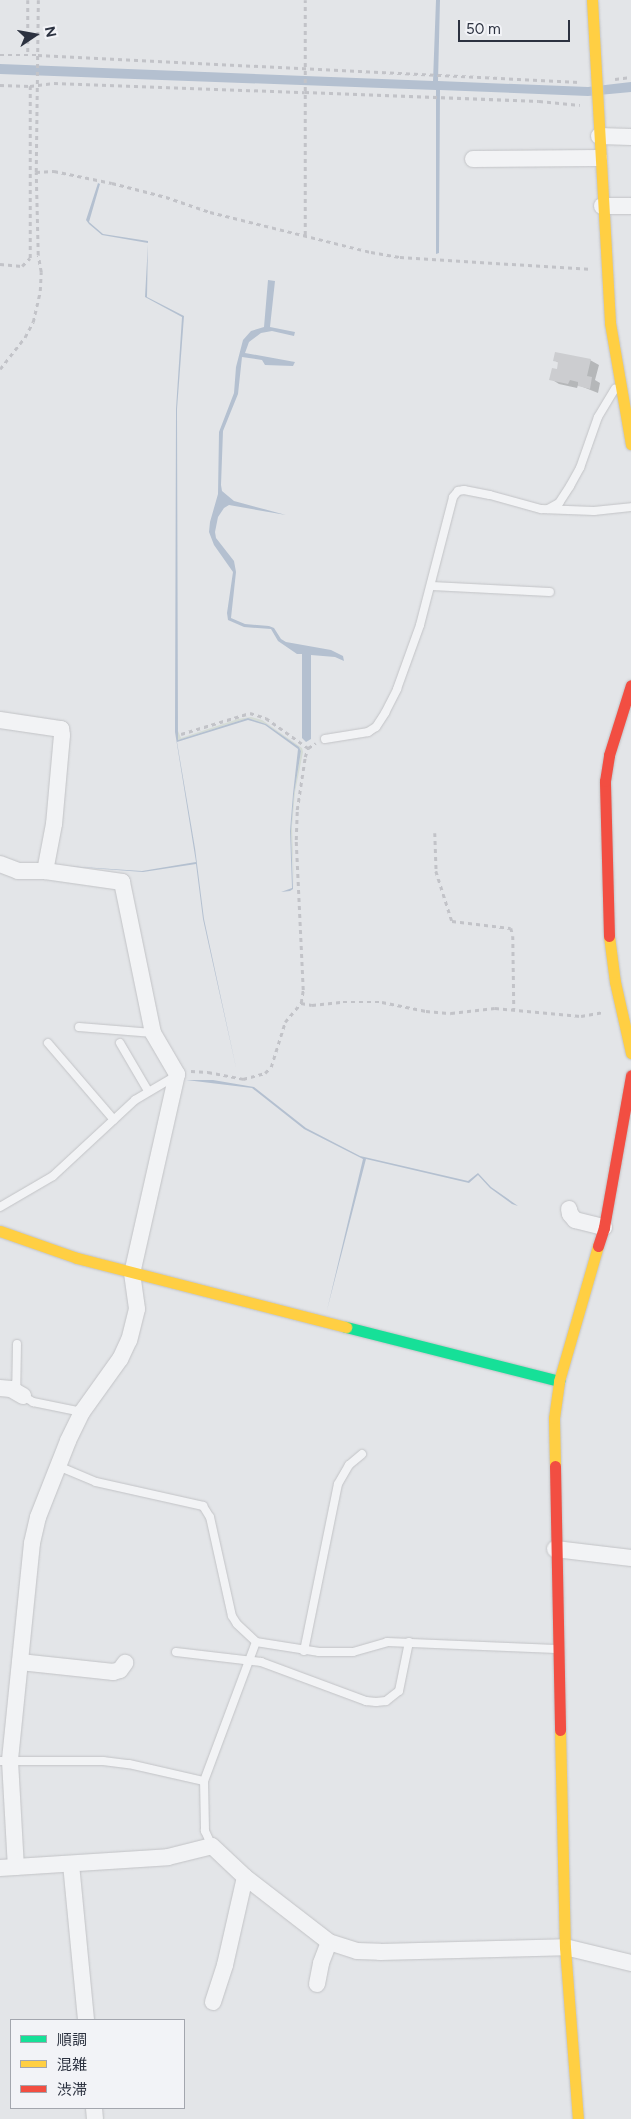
<!DOCTYPE html>
<html>
<head>
<meta charset="utf-8">
<style>
  body { margin:0 }
  #map { position:relative; width:631px; height:2119px; overflow:hidden; background:#e3e5e8; font-family:Figtree,"Noto Sans JP",sans-serif }
  div>[style] { position:absolute }
  [style*='--x'] { left:calc(var(--x)*1px); top:calc(var(--y)*1px); width:calc(var(--w)*1px); rotate:calc(var(--a)*1deg) }
  .green>* { inset:0; background:#d4dbd4 }
  .water>* { inset:0; background:#b4c0d0 }
  .shadow>* { inset:0; background:#0003 }
  .building>* { inset:0; background:#cccdd0 }
  .path>* { height:2.5px; margin-top:-1.25px; transform-origin:0; background:repeating-linear-gradient(90deg,#c2c3c8 0 4px,transparent 0 8px) }
  .roads { filter:drop-shadow(0 0 1px #c2c3c6) drop-shadow(0 0 1px #c2c3c6) }
  .lane>* { height:8px; margin:-4px; padding:0 4px; transform-origin:4px; border-radius:4px; background:#f2f3f5 }
  .street>* { height:16px; margin:-8px; padding:0 8px; transform-origin:8px; border-radius:8px; background:#f2f3f5 }
  .fast>* { height:11px; margin:-5.5px; padding:0 5.5px; transform-origin:5.5px; border-radius:5.5px; background:#16e098 }
  .slow>* { height:11px; margin:-5.5px; padding:0 5.5px; transform-origin:5.5px; border-radius:5.5px; background:#ffcf43 }
  .jam>* { height:11px; margin:-5.5px; padding:0 5.5px; transform-origin:5.5px; border-radius:5.5px; background:#f24e42 }
  span { translate:-50% -50%; white-space:nowrap; text-align:center; line-height:1.15; -webkit-text-stroke:4.5px #f2f3f7; paint-order:stroke }
  .legend { position:absolute; left:10px; top:2019px; width:175px; height:90px; box-sizing:border-box; background:#f2f3f7; border:1px solid #a3a6ae; margin:0; padding:6px 9px; list-style:none; font-size:15px; color:#2c3240 }
  .legend li { display:flex; align-items:center; gap:10px; height:25px }
  .legend b { width:25px; border:1px solid #a3a6ae }
  .north { position:absolute; left:10px; top:10px; width:50px; height:50px; -webkit-text-stroke:4px #f2f3f7; paint-order:stroke; rotate:78deg; font-size:14px; font-weight:700; line-height:20px; text-align:center; color:#2c3240 }
  .north::after { content:''; display:block; margin:auto; width:18px; height:22px; background:#2c3240; clip-path:polygon(50% 0,100% 100%,50% 72%,0 100%) }
  .scale { position:absolute; left:458px; top:20px; width:112px; height:22px; box-sizing:border-box; border:2px solid #2c3240; border-top:0; padding-left:6px; font-size:15px; line-height:18px; white-space:nowrap; color:#2c3240; -webkit-text-stroke:4px #f2f3f7; paint-order:stroke }
</style>
</head>
<body>
<div id="map">
  <div class="green">
    <i style="clip-path:polygon(251px 717px,262px 720px,302px 748px,303px 752px,295px 792px,292px 826px,294px 889px,291px 831px,294px 794px,301px 751px,299px 747px,266px 724px,248px 718px,178px 740px,176px 732px,178px 731px,181px 738px,238px 719px)"></i>
  </div>
  <div class="water">
    <i style="clip-path:polygon(436px 0,440px 0,438px 81px,588px 87px,631px 82px,631px 92px,588px 96px,440px 90px,439px 253px,436px 254px,436px 90px,0 74px,0 64px,433px 81px)"></i>
    <i style="clip-path:polygon(98px 183px,100px 184px,89px 222px,103px 234px,148px 241px,147px 297px,184px 316px,177px 409px,178px 740px,248px 718px,266px 724px,299px 747px,301px 751px,294px 794px,291px 831px,293px 889px,290px 891px,281px 892px,292px 888px,290px 831px,293px 794px,298px 749px,265px 725px,248px 720px,177px 742px,195px 848px,204px 919px,237px 1072px,203px 919px,196px 864px,143px 872px,51px 865px,142px 871px,196px 862px,175px 732px,176px 409px,182px 317px,145px 297px,148px 243px,102px 235px,89px 224px,86px 220px)"></i>
    <i style="clip-path:polygon(268px 280px,275px 281px,270px 327px,295px 332px,294px 336px,272px 331px,261px 333px,249px 342px,245px 353px,295px 362px,293px 366px,265px 365px,262px 360px,242px 357px,238px 394px,223px 431px,221px 485px,222px 491px,234px 501px,286px 515px,229px 505px,224px 508px,218px 517px,215px 532px,216px 538px,234px 561px,236px 572px,231px 618px,245px 624px,269px 626px,274px 628px,281px 639px,286px 642px,331px 650px,343px 656px,344px 661px,335px 657px,311px 655px,311px 739px,306px 742px,302px 738px,302px 654px,297px 654px,278px 641px,271px 629px,244px 627px,228px 620px,227px 613px,233px 572px,214px 545px,209px 532px,210px 522px,218px 494px,219px 432px,234px 393px,236px 367px,243px 340px,251px 331px,264px 327px)"></i>
    <i style="clip-path:polygon(186px 1080px,213px 1080px,254px 1087px,306px 1128px,360px 1156px,468px 1181px,478px 1173px,491px 1187px,518px 1206px,512px 1204px,490px 1188px,478px 1175px,469px 1183px,366px 1159px,327px 1310px,363px 1159px,304px 1129px,252px 1088px)"></i>
  </div>
  <div class="shadow">
    <i style="clip-path:polygon(554px 360px,590px 360px,599px 365px,595px 380px,600px 383px,598px 393px,578px 385px,577px 388px,559px 384px,551px 379px,558px 371px,559px 363px)"></i>
  </div>
  <div class="building">
    <i style="clip-path:polygon(555px 352px,591px 359px,587px 376px,592px 377px,590px 389px,578px 386px,578px 382px,570px 380px,568px 384px,549px 380px,552px 368px,557px 369px,558px 362px,553px 361px)"></i>
  </div>
  <div class="path">
    <i style="--x:28;--y:0;--w:55;--a:90"></i>
    <i style="--x:0;--y:55;--w:38;--a:0"></i>
    <i style="--x:38;--y:55;--w:542;--a:2.86"></i>
    <i style="--x:615;--y:79;--w:16;--a:-7"></i>
    <i style="--x:0;--y:85;--w:30;--a:2"></i>
    <i style="--x:30;--y:86;--w:24;--a:-7"></i>
    <i style="--x:54;--y:83;--w:251;--a:2.1"></i>
    <i style="--x:305;--y:92;--w:234;--a:2.2"></i>
    <i style="--x:539;--y:101;--w:41;--a:5.6"></i>
    <i style="--x:36;--y:172;--w:18;--a:-3"></i>
    <i style="--x:54;--y:171;--w:59;--a:11.7"></i>
    <i style="--x:112;--y:183;--w:56;--a:14.5"></i>
    <i style="--x:166;--y:197;--w:46;--a:18.8"></i>
    <i style="--x:210;--y:212;--w:166;--a:14"></i>
    <i style="--x:371;--y:252;--w:29;--a:10"></i>
    <i style="--x:400;--y:257;--w:189;--a:3.6"></i>
    <i style="--x:305;--y:235;--w:235;--a:-90"></i>
    <i style="--x:0;--y:264;--w:22;--a:5"></i>
    <i style="--x:22;--y:266;--w:11;--a:-45"></i>
    <i style="--x:30;--y:258;--w:172;--a:-90"></i>
    <i style="--x:0;--y:369;--w:41;--a:-52"></i>
    <i style="--x:25;--y:337;--w:17;--a:-62"></i>
    <i style="--x:33;--y:322;--w:32;--a:-77"></i>
    <i style="--x:40;--y:291;--w:19;--a:-87"></i>
    <i style="--x:41;--y:272;--w:17;--a:-100"></i>
    <i style="--x:38;--y:255;--w:83;--a:-91.4"></i>
    <i style="--x:36;--y:172;--w:172;--a:-89.3"></i>
    <i style="--x:181;--y:734;--w:72;--a:-16.9"></i>
    <i style="--x:250;--y:713;--w:17;--a:17"></i>
    <i style="--x:266;--y:718;--w:52;--a:35.5"></i>
    <i style="--x:435;--y:833;--w:38;--a:88"></i>
    <i style="--x:436;--y:871;--w:52;--a:72.3"></i>
    <i style="--x:452;--y:921;--w:59;--a:6.8"></i>
    <i style="--x:511;--y:928;--w:8;--a:76"></i>
    <i style="--x:513;--y:936;--w:73;--a:89.2"></i>
    <i style="--x:301;--y:1003;--w:13;--a:-81"></i>
    <i style="--x:303;--y:990;--w:150;--a:-92.7"></i>
    <i style="--x:296;--y:840;--w:30;--a:-88"></i>
    <i style="--x:297;--y:810;--w:54;--a:-81.4"></i>
    <i style="--x:305;--y:757;--w:9;--a:-72"></i>
    <i style="--x:308;--y:748;--w:9;--a:-32"></i>
    <i style="--x:191;--y:1071;--w:17;--a:3"></i>
    <i style="--x:208;--y:1072;--w:36;--a:11"></i>
    <i style="--x:243;--y:1079;--w:23;--a:-15"></i>
    <i style="--x:265;--y:1073;--w:8;--a:-45"></i>
    <i style="--x:271;--y:1067;--w:47;--a:-72.7"></i>
    <i style="--x:285;--y:1022;--w:25;--a:-50"></i>
    <i style="--x:301;--y:1003;--w:11;--a:10"></i>
    <i style="--x:312;--y:1005;--w:31;--a:-6"></i>
    <i style="--x:343;--y:1002;--w:39;--a:0"></i>
    <i style="--x:382;--y:1002;--w:45;--a:11.6"></i>
    <i style="--x:426;--y:1011;--w:25;--a:5"></i>
    <i style="--x:451;--y:1013;--w:44;--a:-6.5"></i>
    <i style="--x:495;--y:1008;--w:86;--a:5.3"></i>
    <i style="--x:581;--y:1016;--w:23;--a:-10"></i>
  </div>
  <div class="roads">
    <div class="lane">
      <i style="--x:548;--y:509;--w:13;--a:-29"></i>
      <i style="--x:559;--y:503;--w:20;--a:-57"></i>
      <i style="--x:570;--y:486;--w:21;--a:-61"></i>
      <i style="--x:580;--y:468;--w:54;--a:-70.6"></i>
      <i style="--x:598;--y:417;--w:33;--a:-59"></i>
      <i style="--x:431;--y:586;--w:119;--a:2.9"></i>
      <i style="--x:325;--y:739;--w:44;--a:-9.2"></i>
      <i style="--x:368;--y:732;--w:9;--a:-32"></i>
      <i style="--x:376;--y:727;--w:17;--a:-57"></i>
      <i style="--x:385;--y:713;--w:27;--a:-63"></i>
      <i style="--x:397;--y:689;--w:68;--a:-70.2"></i>
      <i style="--x:420;--y:625;--w:132;--a:-75.5"></i>
      <i style="--x:453;--y:497;--w:8;--a:-50"></i>
      <i style="--x:458;--y:491;--w:6;--a:-9"></i>
      <i style="--x:464;--y:490;--w:26;--a:11"></i>
      <i style="--x:490;--y:495;--w:53;--a:15.4"></i>
      <i style="--x:541;--y:509;--w:53;--a:2.2"></i>
      <i style="--x:594;--y:511;--w:37;--a:-6"></i>
      <i style="--x:79;--y:1027;--w:74;--a:4.6"></i>
      <i style="--x:48;--y:1043;--w:101;--a:49.4"></i>
      <i style="--x:120;--y:1043;--w:56;--a:59.7"></i>
      <i style="--x:0;--y:1207;--w:61;--a:-30.3"></i>
      <i style="--x:53;--y:1176;--w:112;--a:-42.8"></i>
      <i style="--x:135;--y:1100;--w:45;--a:-30.5"></i>
      <i style="--x:17;--y:1344;--w:39;--a:91"></i>
      <i style="--x:16;--y:1383;--w:6;--a:81"></i>
      <i style="--x:17;--y:1389;--w:9;--a:49"></i>
      <i style="--x:23;--y:1396;--w:12;--a:31"></i>
      <i style="--x:33;--y:1402;--w:50;--a:11.5"></i>
      <i style="--x:58;--y:1466;--w:41;--a:22.8"></i>
      <i style="--x:96;--y:1482;--w:110;--a:12.6"></i>
      <i style="--x:203;--y:1506;--w:13;--a:58"></i>
      <i style="--x:210;--y:1517;--w:101;--a:77.5"></i>
      <i style="--x:232;--y:1616;--w:9;--a:58"></i>
      <i style="--x:237;--y:1624;--w:26;--a:43"></i>
      <i style="--x:256;--y:1642;--w:64;--a:9"></i>
      <i style="--x:319;--y:1652;--w:34;--a:0"></i>
      <i style="--x:353;--y:1652;--w:35;--a:-16"></i>
      <i style="--x:387;--y:1642;--w:169;--a:2.4"></i>
      <i style="--x:304;--y:1651;--w:170;--a:-78.5"></i>
      <i style="--x:338;--y:1484;--w:22;--a:-60"></i>
      <i style="--x:349;--y:1465;--w:17;--a:-40"></i>
      <i style="--x:176;--y:1652;--w:86;--a:6.7"></i>
      <i style="--x:261;--y:1662;--w:112;--a:20.4"></i>
      <i style="--x:366;--y:1701;--w:10;--a:6"></i>
      <i style="--x:376;--y:1702;--w:10;--a:-6"></i>
      <i style="--x:386;--y:1701;--w:16;--a:-38"></i>
      <i style="--x:399;--y:1691;--w:50;--a:-78.5"></i>
      <i style="--x:0;--y:1761;--w:103;--a:0"></i>
      <i style="--x:103;--y:1761;--w:26;--a:7"></i>
      <i style="--x:129;--y:1764;--w:77;--a:12.8"></i>
      <i style="--x:212;--y:1846;--w:17;--a:-115"></i>
      <i style="--x:205;--y:1831;--w:50;--a:-91.1"></i>
      <i style="--x:204;--y:1781;--w:148;--a:-69.5"></i>
    </div>
    <div class="street">
      <i style="--x:599;--y:136;--w:32;--a:2"></i>
      <i style="--x:473;--y:159;--w:126;--a:-0.5"></i>
      <i style="--x:602;--y:206;--w:29;--a:0"></i>
      <i style="--x:0;--y:720;--w:62;--a:8.4"></i>
      <i style="--x:61;--y:729;--w:6;--a:81"></i>
      <i style="--x:62;--y:735;--w:89;--a:95.1"></i>
      <i style="--x:54;--y:824;--w:48;--a:100.8"></i>
      <i style="--x:0;--y:864;--w:19;--a:21"></i>
      <i style="--x:18;--y:871;--w:27;--a:0"></i>
      <i style="--x:45;--y:871;--w:78;--a:8.1"></i>
      <i style="--x:122;--y:882;--w:154;--a:78.4"></i>
      <i style="--x:153;--y:1033;--w:48;--a:59.7"></i>
      <i style="--x:177;--y:1074;--w:204;--a:102.7"></i>
      <i style="--x:132;--y:1273;--w:36;--a:82"></i>
      <i style="--x:137;--y:1309;--w:32;--a:104"></i>
      <i style="--x:129;--y:1340;--w:21;--a:115"></i>
      <i style="--x:120;--y:1359;--w:65;--a:125.6"></i>
      <i style="--x:82;--y:1412;--w:32;--a:116"></i>
      <i style="--x:68;--y:1441;--w:82;--a:111.5"></i>
      <i style="--x:38;--y:1517;--w:27;--a:103"></i>
      <i style="--x:32;--y:1543;--w:219;--a:95.8"></i>
      <i style="--x:10;--y:1761;--w:106;--a:86.8"></i>
      <i style="--x:569;--y:1209;--w:5;--a:79"></i>
      <i style="--x:570;--y:1214;--w:8;--a:50"></i>
      <i style="--x:575;--y:1220;--w:30;--a:14"></i>
      <i style="--x:0;--y:1388;--w:11;--a:5"></i>
      <i style="--x:11;--y:1389;--w:14;--a:30"></i>
      <i style="--x:555;--y:1549;--w:77;--a:6.8"></i>
      <i style="--x:20;--y:1662;--w:94;--a:6.1"></i>
      <i style="--x:113;--y:1672;--w:7;--a:-16"></i>
      <i style="--x:120;--y:1670;--w:9;--a:-54"></i>
      <i style="--x:71;--y:1864;--w:157;--a:84.5"></i>
      <i style="--x:0;--y:1868;--w:168;--a:-3.7"></i>
      <i style="--x:168;--y:1857;--w:45;--a:-14"></i>
      <i style="--x:212;--y:1846;--w:45;--a:43.2"></i>
      <i style="--x:245;--y:1877;--w:106;--a:37.7"></i>
      <i style="--x:329;--y:1942;--w:29;--a:18"></i>
      <i style="--x:357;--y:1951;--w:23;--a:2"></i>
      <i style="--x:380;--y:1952;--w:185;--a:-1.5"></i>
      <i style="--x:565;--y:1947;--w:68;--a:13.6"></i>
      <i style="--x:317;--y:1984;--w:21;--a:-79"></i>
      <i style="--x:321;--y:1963;--w:22;--a:-69"></i>
      <i style="--x:213;--y:2002;--w:39;--a:-72"></i>
      <i style="--x:225;--y:1965;--w:90;--a:-77.2"></i>
      <i style="--x:94;--y:2108;--w:11;--a:85"></i>
    </div>
    <div class="fast">
      <i style="--x:346;--y:1327;--w:220;--a:14.2"></i>
    </div>
    <div class="slow">
      <i style="--x:592;--y:0;--w:324;--a:86.8"></i>
      <i style="--x:610;--y:323;--w:123;--a:80.2"></i>
      <i style="--x:609;--y:936;--w:46;--a:82.6"></i>
      <i style="--x:615;--y:982;--w:73;--a:77.3"></i>
      <i style="--x:0;--y:1231;--w:82;--a:19.3"></i>
      <i style="--x:77;--y:1258;--w:278;--a:14.4"></i>
      <i style="--x:555;--y:1466;--w:48;--a:-91.2"></i>
      <i style="--x:554;--y:1418;--w:37;--a:-82"></i>
      <i style="--x:559;--y:1381;--w:141;--a:-73.9"></i>
      <i style="--x:560;--y:1730;--w:217;--a:88.7"></i>
      <i style="--x:565;--y:1947;--w:172;--a:85.7"></i>
    </div>
    <div class="jam">
      <i style="--x:609;--y:936;--w:155;--a:-91.5"></i>
      <i style="--x:605;--y:781;--w:26;--a:-81"></i>
      <i style="--x:609;--y:755;--w:73;--a:-72.6"></i>
      <i style="--x:598;--y:1246;--w:20;--a:-72"></i>
      <i style="--x:604;--y:1227;--w:154;--a:-79.9"></i>
      <i style="--x:555;--y:1466;--w:264;--a:88.9"></i>
    </div>
  </div>
  <ul class="legend">
  <li><b style="height:6px;background:#16e098"></b>順調</li>
  <li><b style="height:6px;background:#ffcf43"></b>混雑</li>
  <li><b style="height:6px;background:#f24e42"></b>渋滞</li>
  </ul>
  <div class="north">N</div>
  <div class="scale">50 m</div>
</div>
</body>
</html>
